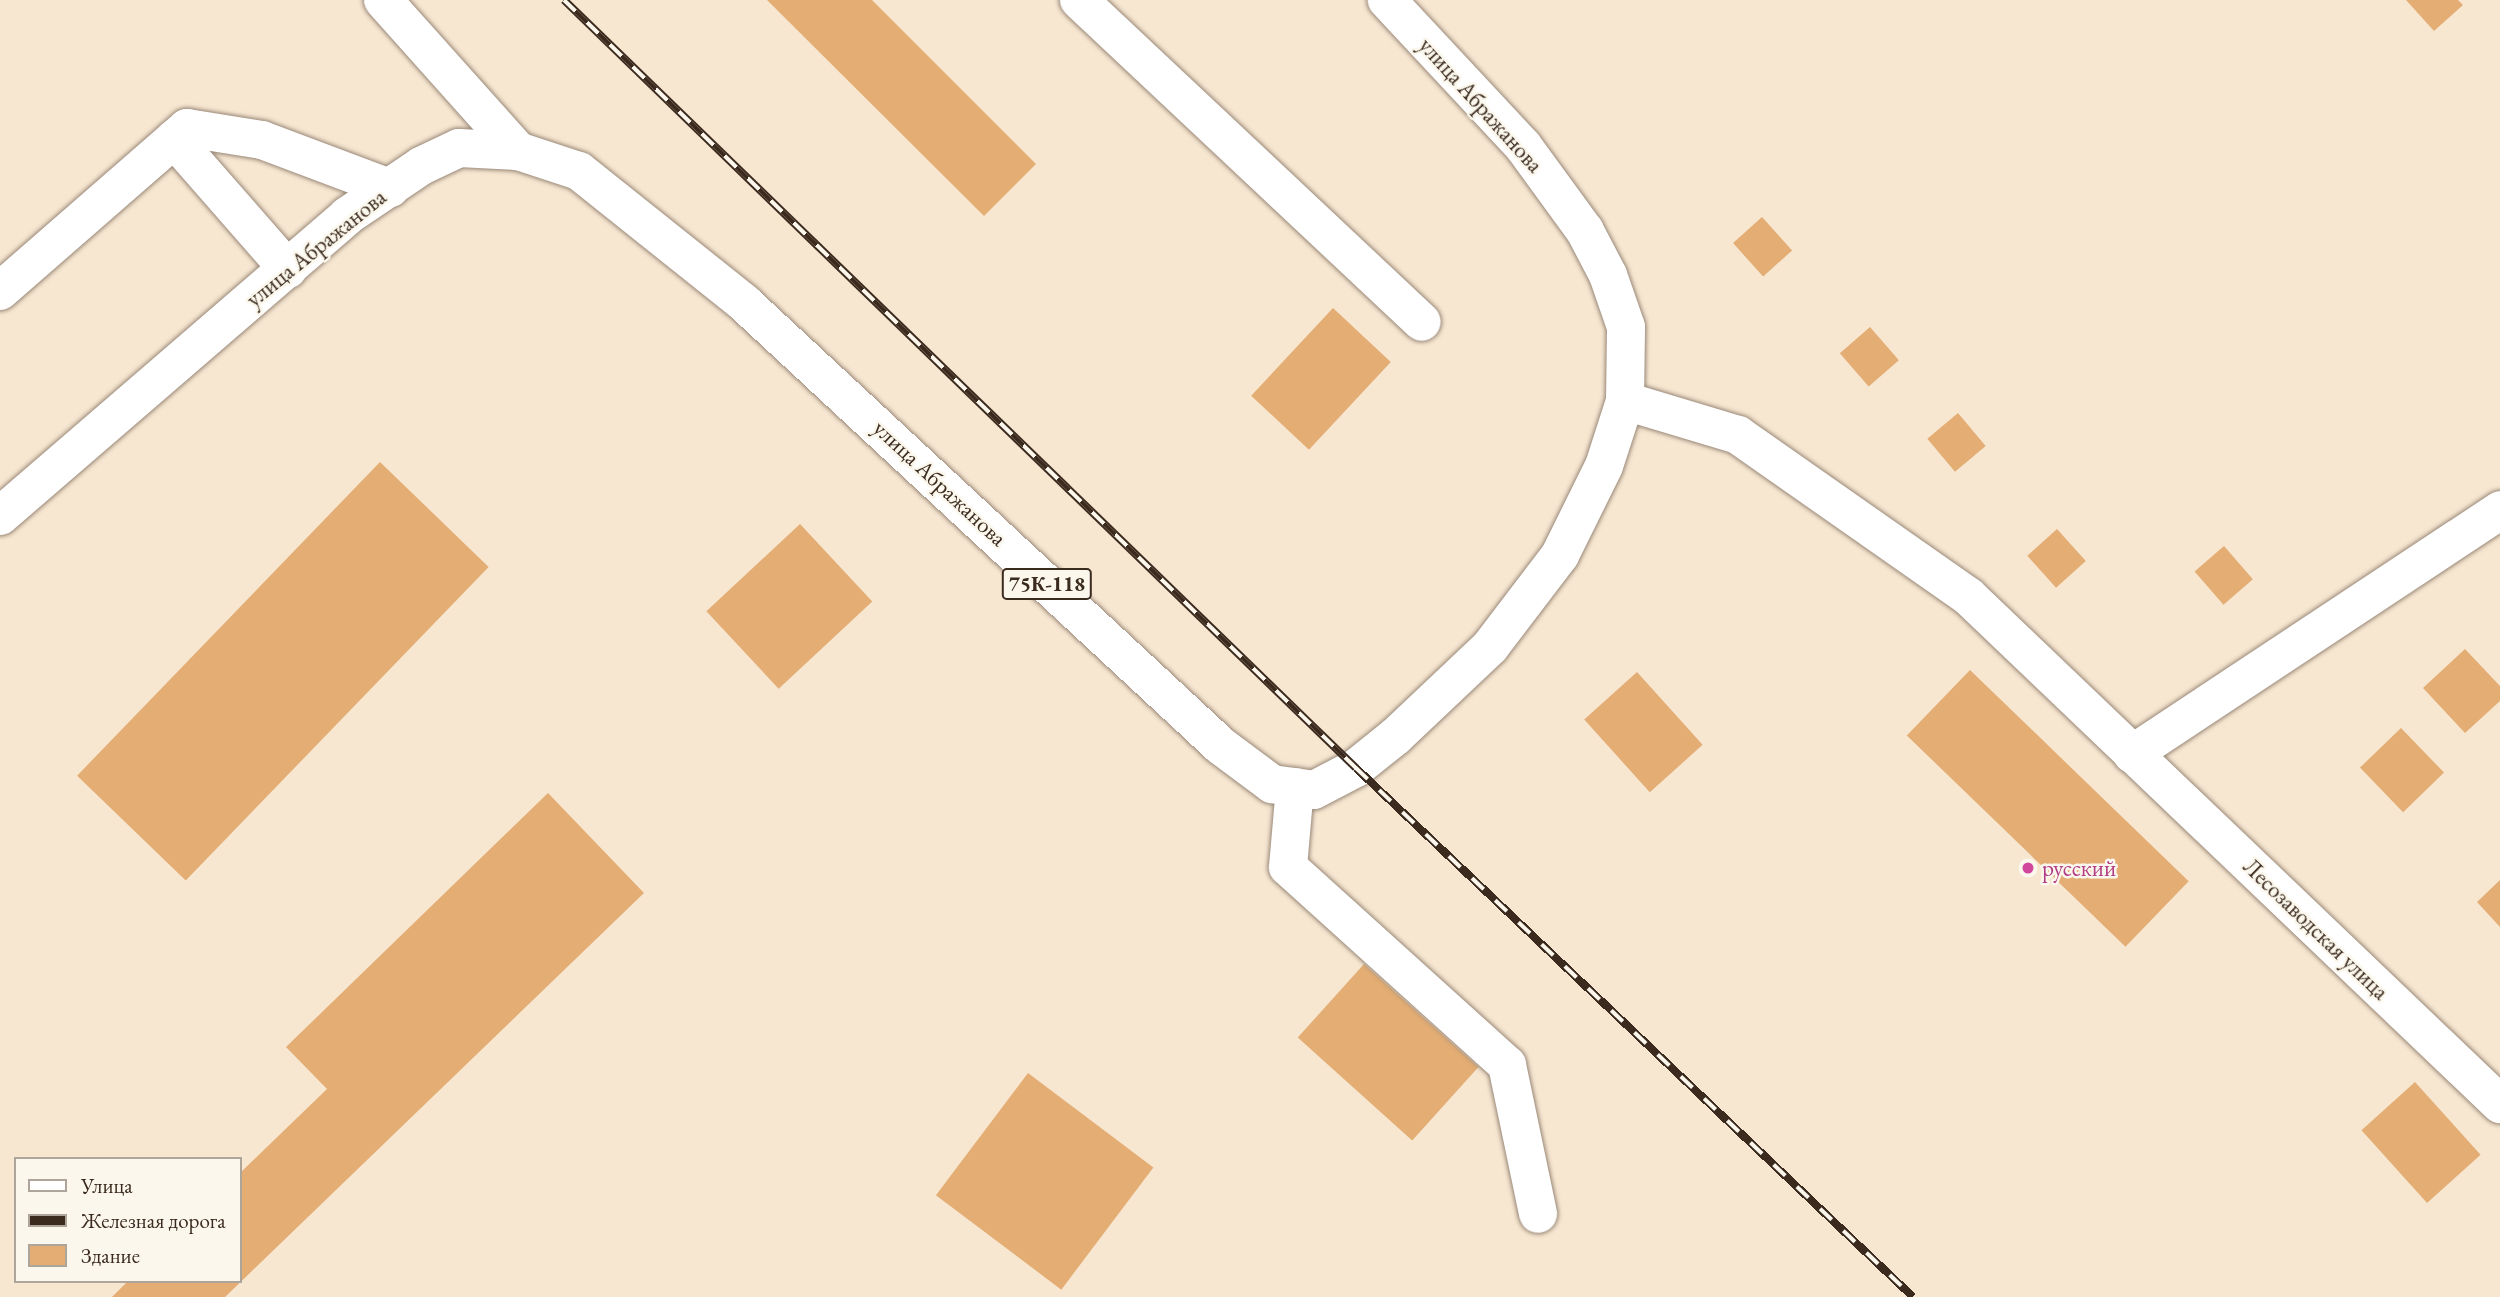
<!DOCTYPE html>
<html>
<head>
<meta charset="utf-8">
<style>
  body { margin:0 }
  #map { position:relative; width:2500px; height:1297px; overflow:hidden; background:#f7e7d1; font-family:"EB Garamond",serif }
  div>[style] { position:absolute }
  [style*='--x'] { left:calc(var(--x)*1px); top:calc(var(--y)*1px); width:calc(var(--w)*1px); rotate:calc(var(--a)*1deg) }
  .building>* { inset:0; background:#e3ad74; transform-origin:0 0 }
  .roads { filter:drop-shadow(0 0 2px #998878) drop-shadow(0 0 2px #998878) }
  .minor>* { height:38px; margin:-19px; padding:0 19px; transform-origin:19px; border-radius:19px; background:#fff }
  .major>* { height:38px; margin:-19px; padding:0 19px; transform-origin:19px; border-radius:19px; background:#fff }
  .rail>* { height:8px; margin-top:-4px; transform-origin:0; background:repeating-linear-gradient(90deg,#fbf7ec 0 16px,#3b2a1e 0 32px); box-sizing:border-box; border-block:2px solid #3b2a1e }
  .dots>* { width:19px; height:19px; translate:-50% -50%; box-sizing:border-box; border:4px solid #fbf7ec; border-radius:50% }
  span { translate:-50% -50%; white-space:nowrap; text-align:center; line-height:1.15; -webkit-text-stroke:5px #fbf7ec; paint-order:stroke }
  .shield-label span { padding:2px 5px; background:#fbf7ec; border:2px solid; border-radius:5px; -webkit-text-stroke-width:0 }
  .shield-label { font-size:21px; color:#3b2a1e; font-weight:700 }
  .street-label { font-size:23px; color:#3b2a1e }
  .hotel-label { font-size:23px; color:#b23c85 }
  .left { translate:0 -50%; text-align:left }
  .legend { position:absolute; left:14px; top:1157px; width:228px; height:126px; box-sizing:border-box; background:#fbf7ec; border:2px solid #aea59a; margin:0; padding:9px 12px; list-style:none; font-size:21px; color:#3b2a1e }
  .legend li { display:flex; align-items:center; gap:14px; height:35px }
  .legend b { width:35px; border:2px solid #aea59a }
</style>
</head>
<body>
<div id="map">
  <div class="building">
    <i style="clip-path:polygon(767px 0,872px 0,1036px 164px,984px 216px)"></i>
    <i style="clip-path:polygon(2406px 0,2458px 0,2463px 5px,2434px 31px)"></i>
    <i style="left:1762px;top:217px;width:45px;height:39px;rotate:48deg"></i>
    <i style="left:1333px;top:308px;width:79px;height:120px;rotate:43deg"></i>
    <i style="left:1870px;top:327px;width:44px;height:40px;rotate:49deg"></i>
    <i style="left:1958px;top:413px;width:43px;height:40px;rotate:50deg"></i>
    <i style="left:380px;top:462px;width:151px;height:436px;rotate:44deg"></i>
    <i style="left:800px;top:524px;width:106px;height:128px;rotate:47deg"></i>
    <i style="left:2057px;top:529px;width:43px;height:40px;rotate:48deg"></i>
    <i style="left:2224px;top:546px;width:44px;height:39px;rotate:49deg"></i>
    <i style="clip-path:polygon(2465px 649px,2500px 686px,2500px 701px,2465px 733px,2423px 688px)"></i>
    <i style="left:1970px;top:670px;width:304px;height:91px;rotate:44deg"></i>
    <i style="left:1637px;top:672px;width:98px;height:71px;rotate:48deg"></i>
    <i style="left:2401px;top:728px;width:62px;height:57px;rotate:46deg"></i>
    <i style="clip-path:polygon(548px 793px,644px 893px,225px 1297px,112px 1297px,128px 1281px,240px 1281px,240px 1173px,327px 1089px,286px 1047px)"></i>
    <i style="clip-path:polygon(2500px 880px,2500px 927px,2477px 902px)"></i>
    <i style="left:1364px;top:964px;width:154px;height:99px;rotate:42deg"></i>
    <i style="left:1028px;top:1073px;width:157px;height:153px;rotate:37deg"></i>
    <i style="left:2415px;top:1082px;width:98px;height:72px;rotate:48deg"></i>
  </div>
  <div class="roads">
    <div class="minor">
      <i style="--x:383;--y:0;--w:203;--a:48.2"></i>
      <i style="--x:1079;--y:0;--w:470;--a:43.2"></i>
      <i style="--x:174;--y:139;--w:173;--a:48.8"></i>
      <i style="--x:0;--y:291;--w:248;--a:-41.1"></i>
      <i style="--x:187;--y:128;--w:76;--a:9.1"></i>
      <i style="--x:262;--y:140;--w:137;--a:20.6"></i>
      <i style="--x:1625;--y:401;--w:118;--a:16.7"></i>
      <i style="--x:1738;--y:435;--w:281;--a:35"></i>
      <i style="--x:1968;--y:596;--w:736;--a:43.68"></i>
      <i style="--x:2132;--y:754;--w:442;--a:-33.5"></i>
      <i style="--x:1295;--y:787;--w:80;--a:95"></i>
      <i style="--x:1288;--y:867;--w:295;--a:42.1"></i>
      <i style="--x:1507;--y:1065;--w:152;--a:78.2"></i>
    </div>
    <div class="major">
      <i style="--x:0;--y:516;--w:459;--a:-40.8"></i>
      <i style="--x:347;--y:216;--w:89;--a:-34"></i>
      <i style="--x:421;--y:166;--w:42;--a:-25.3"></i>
      <i style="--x:459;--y:148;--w:59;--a:2.9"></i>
      <i style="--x:518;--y:151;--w:64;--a:18.2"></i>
      <i style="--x:579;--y:171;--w:210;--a:38.6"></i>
      <i style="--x:743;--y:302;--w:652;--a:42.89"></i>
      <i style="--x:1221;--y:746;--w:64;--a:36.7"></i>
      <i style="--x:1272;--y:784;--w:42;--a:8.1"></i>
      <i style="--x:1314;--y:790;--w:47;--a:-27.6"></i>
      <i style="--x:1356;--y:768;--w:51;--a:-38.7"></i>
      <i style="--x:1396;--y:736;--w:129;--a:-43.4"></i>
      <i style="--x:1490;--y:647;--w:116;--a:-52.7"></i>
      <i style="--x:1560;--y:555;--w:99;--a:-63.7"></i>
      <i style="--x:1604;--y:466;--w:68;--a:-72.1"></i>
      <i style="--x:1625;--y:401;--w:74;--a:-89.2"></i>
      <i style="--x:1626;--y:327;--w:55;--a:-109.1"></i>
      <i style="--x:1608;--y:275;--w:50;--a:-117.6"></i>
      <i style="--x:1585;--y:231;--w:105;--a:-126.1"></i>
      <i style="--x:1523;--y:146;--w:200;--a:-133"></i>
    </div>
  </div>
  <div class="rail">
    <i style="--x:564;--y:0;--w:1103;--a:44.12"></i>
    <i style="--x:1356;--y:768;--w:768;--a:43.52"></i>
  </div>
  <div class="dots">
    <i style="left:2028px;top:868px;background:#d1479c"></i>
  </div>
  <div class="shield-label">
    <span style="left:1047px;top:584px">75К-118</span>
  </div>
  <div class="street-label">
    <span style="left:1481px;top:105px;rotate:48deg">улица Абражанова</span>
    <span style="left:316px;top:248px;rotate:-39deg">улица Абражанова</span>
    <span style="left:940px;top:483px;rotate:43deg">улица Абражанова</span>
    <span style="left:2316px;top:929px;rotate:44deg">Лесозаводская улица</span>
  </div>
  <div class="hotel-label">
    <span class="left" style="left:2042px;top:868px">русский</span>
  </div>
  <ul class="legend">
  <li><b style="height:9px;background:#fff"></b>Улица</li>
  <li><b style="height:9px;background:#3b2a1e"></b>Железная дорога</li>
  <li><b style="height:19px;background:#e3ad74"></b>Здание</li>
  </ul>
</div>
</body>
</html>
